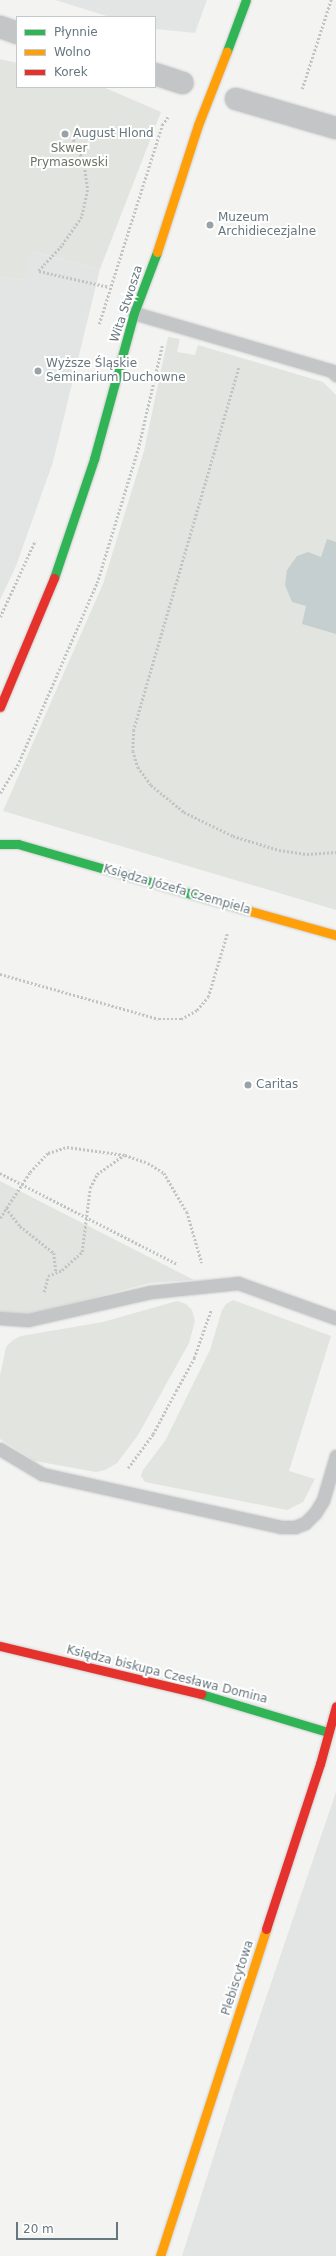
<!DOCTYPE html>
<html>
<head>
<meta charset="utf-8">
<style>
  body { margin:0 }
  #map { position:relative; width:336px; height:2256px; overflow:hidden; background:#f3f3f2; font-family:"DejaVu Sans",sans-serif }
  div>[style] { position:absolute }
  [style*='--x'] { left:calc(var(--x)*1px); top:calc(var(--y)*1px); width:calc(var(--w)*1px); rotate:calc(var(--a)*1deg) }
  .built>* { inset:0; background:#e3e4e4 }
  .green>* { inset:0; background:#e2e4df }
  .water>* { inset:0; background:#c6cfd0 }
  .path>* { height:2.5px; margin-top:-1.25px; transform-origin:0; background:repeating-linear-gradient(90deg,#c2c3c3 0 2px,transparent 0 4px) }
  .roads { filter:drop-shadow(0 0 1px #cecfcf) drop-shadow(0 0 1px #cecfcf) }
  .lane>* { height:13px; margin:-6.5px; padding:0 6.5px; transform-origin:6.5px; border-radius:6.5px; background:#c3c5c6 }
  .street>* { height:22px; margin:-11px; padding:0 11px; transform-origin:11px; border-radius:11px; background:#c3c5c6 }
  .fast>* { height:9px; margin:-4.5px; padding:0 4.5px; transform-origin:4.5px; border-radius:4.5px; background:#30b455 }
  .slow>* { height:9px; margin:-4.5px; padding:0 4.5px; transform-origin:4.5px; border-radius:4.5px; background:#ff9f0a }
  .jam>* { height:9px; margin:-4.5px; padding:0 4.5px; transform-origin:4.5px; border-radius:4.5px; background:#e5322d }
  .dots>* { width:11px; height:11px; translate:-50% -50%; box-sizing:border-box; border:2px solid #fff; border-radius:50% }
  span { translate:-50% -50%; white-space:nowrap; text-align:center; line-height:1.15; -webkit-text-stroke:4px #fff; paint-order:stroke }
  .poi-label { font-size:12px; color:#67777e }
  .left { translate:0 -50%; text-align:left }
  .park-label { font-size:12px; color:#6b7664 }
  .street-label { font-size:12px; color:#67777e }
  .legend { position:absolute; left:16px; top:16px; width:140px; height:72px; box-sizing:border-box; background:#fff; border:1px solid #c2c9cb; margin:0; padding:5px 7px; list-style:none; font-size:12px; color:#67777e }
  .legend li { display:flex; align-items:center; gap:8px; height:20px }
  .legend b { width:20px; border:1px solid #c2c9cb }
  .scale { position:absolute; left:16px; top:2222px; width:102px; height:18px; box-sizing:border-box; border:2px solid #67777e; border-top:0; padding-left:5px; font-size:12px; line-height:14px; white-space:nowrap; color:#67777e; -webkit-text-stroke:3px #fff; paint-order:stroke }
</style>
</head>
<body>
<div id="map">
  <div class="built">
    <i style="clip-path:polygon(55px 0,207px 0,195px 33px,155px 29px,155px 17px,110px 17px)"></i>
    <i style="clip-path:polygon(30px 251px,100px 269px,53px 462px,16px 566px,0 600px,0 277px,23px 280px)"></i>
    <i style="clip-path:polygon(336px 1792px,336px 2256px,182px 2256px,234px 2092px)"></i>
  </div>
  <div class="green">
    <i style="clip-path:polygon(0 59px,17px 63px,17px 87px,103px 87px,161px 112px,100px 269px,31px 251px,23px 280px,0 277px)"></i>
    <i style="clip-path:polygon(168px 337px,180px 339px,177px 352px,195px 355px,198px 345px,323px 382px,336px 395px,336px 910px,3px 811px,103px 584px,144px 451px)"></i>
    <i style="clip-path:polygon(0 1181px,194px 1280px,150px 1283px,31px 1314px,0 1312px)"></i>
    <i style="clip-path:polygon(233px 1300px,331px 1336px,289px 1471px,315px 1479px,303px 1502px,287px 1510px,145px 1482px,141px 1476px,143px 1470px,165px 1441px,210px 1350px,222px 1310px,226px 1304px)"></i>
    <i style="clip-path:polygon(177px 1301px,186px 1304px,192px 1310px,195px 1321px,189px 1343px,138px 1435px,117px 1463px,105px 1470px,96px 1472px,35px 1461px,0 1439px,0 1376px,6px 1347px,13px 1340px,21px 1336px,103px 1322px)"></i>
  </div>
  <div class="water">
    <i style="clip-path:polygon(327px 539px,336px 542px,336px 634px,302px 624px,306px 606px,292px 602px,285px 585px,287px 570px,297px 556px,308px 552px,321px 557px)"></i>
  </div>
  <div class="path">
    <i style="--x:302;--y:89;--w:94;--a:-72"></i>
    <i style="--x:72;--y:136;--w:29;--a:65"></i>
    <i style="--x:84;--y:162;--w:28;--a:82"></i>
    <i style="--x:88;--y:190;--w:28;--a:103"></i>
    <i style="--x:82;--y:217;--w:35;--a:125"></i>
    <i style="--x:62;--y:246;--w:34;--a:133"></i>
    <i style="--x:39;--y:271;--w:72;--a:12.9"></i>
    <i style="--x:99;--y:324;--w:209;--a:-72.4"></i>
    <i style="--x:162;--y:125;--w:10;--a:-53"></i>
    <i style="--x:239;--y:368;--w:377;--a:106.2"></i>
    <i style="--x:134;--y:730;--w:21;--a:93"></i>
    <i style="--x:133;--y:751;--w:17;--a:73"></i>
    <i style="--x:138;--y:767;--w:22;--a:54"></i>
    <i style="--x:151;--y:785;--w:43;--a:39.3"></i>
    <i style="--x:184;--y:812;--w:55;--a:26.1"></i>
    <i style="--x:233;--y:836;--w:48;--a:16.9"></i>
    <i style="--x:279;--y:850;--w:28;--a:8"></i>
    <i style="--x:307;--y:854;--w:29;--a:-4"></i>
    <i style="--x:0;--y:617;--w:84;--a:-65.3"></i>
    <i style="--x:0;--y:793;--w:36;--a:-58"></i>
    <i style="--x:19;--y:762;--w:195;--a:-66.5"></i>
    <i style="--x:97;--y:583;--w:140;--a:-73"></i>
    <i style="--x:138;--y:449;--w:106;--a:-76.9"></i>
    <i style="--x:0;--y:974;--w:165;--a:15.8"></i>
    <i style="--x:159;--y:1019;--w:22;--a:0"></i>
    <i style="--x:181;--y:1019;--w:18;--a:-29"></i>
    <i style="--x:197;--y:1010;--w:17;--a:-50"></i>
    <i style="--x:208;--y:997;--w:66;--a:-73.2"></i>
    <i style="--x:0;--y:1173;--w:199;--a:27.2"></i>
    <i style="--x:6;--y:1208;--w:23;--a:52"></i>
    <i style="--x:20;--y:1226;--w:43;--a:38.5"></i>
    <i style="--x:54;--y:1253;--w:18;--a:84"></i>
    <i style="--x:0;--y:1218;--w:55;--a:-56.9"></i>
    <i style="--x:30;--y:1172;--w:26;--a:-47"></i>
    <i style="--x:48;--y:1153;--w:20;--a:-18"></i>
    <i style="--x:67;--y:1147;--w:59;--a:7.9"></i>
    <i style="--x:125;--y:1155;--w:24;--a:19"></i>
    <i style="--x:148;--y:1163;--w:19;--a:32"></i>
    <i style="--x:164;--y:1173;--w:45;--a:59.5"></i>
    <i style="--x:187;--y:1212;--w:53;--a:73.6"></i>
    <i style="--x:44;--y:1292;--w:16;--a:-76"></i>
    <i style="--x:48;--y:1276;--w:15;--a:-23"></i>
    <i style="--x:62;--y:1270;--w:27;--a:-42"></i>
    <i style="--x:82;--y:1252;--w:64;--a:-82.9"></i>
    <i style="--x:90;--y:1188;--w:16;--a:-63"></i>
    <i style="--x:97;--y:1174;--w:33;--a:-35"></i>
    <i style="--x:128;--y:1468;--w:42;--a:-53.7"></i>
    <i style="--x:153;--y:1434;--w:49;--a:-61.9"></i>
    <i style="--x:176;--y:1391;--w:38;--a:-61"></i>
    <i style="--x:194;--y:1358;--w:51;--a:-70.5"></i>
  </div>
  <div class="roads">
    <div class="lane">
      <i style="--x:134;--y:313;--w:206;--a:16.3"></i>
      <i style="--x:332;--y:371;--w:6;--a:45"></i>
      <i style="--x:0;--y:1318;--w:28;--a:4"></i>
      <i style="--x:28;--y:1320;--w:125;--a:-12.9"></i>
      <i style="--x:150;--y:1292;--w:88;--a:-5.8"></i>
      <i style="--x:238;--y:1283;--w:104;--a:19.7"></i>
      <i style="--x:0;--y:1449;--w:49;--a:30.8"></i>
      <i style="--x:42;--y:1474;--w:245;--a:12.5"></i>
      <i style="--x:281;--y:1527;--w:14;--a:0"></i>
      <i style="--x:295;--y:1527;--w:11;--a:-22"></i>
      <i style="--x:305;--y:1523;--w:14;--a:-45"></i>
      <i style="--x:315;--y:1513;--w:15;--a:-58"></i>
      <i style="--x:323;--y:1500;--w:46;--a:-73.5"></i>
    </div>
    <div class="street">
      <i style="--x:0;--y:27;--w:18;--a:19"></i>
      <i style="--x:155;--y:74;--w:29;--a:18"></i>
      <i style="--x:236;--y:99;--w:104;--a:16.2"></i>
    </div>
    <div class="fast">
      <i style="--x:227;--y:51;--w:54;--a:-69.6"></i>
      <i style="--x:54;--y:578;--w:126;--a:-71.4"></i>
      <i style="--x:94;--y:459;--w:151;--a:-74.7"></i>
      <i style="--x:134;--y:313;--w:65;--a:-69.3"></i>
      <i style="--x:0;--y:844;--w:18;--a:0"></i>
      <i style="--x:18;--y:844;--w:234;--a:16.1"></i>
      <i style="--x:201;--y:1694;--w:133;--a:16.7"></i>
    </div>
    <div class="slow">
      <i style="--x:157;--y:252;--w:133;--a:-72.1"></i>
      <i style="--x:198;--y:125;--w:79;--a:-68.6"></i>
      <i style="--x:243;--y:909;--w:97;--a:15.6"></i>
      <i style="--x:160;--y:2256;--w:344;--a:-72"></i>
    </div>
    <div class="jam">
      <i style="--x:0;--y:707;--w:140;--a:-67.3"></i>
      <i style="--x:0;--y:1646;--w:207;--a:13.4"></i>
      <i style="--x:266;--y:1929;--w:174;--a:-71.9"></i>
      <i style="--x:320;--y:1764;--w:60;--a:-74.6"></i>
    </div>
  </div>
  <div class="dots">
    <i style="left:65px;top:134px;background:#98a2a7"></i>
    <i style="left:210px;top:225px;background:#98a2a7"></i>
    <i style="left:38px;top:371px;background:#98a2a7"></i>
    <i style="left:248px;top:1085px;background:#98a2a7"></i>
  </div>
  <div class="poi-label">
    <span class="left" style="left:73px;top:134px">August Hlond</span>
    <span class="left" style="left:218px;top:225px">Muzeum<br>Archidiecezjalne</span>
    <span class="left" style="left:46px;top:371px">Wyższe Śląskie<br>Seminarium Duchowne</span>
    <span class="left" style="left:256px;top:1085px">Caritas</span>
  </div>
  <div class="park-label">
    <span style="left:69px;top:156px">Skwer<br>Prymasowski</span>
  </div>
  <div class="street-label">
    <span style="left:127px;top:304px;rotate:-72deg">Wita Stwosza</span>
    <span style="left:177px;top:890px;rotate:16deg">Księdza Józefa Czempiela</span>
    <span style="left:167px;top:1675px;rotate:14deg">Księdza biskupa Czesława Domina</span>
    <span style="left:238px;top:1978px;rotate:-72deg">Plebiscytowa</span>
  </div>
  <ul class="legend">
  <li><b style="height:5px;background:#30b455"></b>Płynnie</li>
  <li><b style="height:5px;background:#ff9f0a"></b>Wolno</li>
  <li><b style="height:5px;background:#e5322d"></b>Korek</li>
  </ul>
  <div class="scale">20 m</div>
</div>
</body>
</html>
